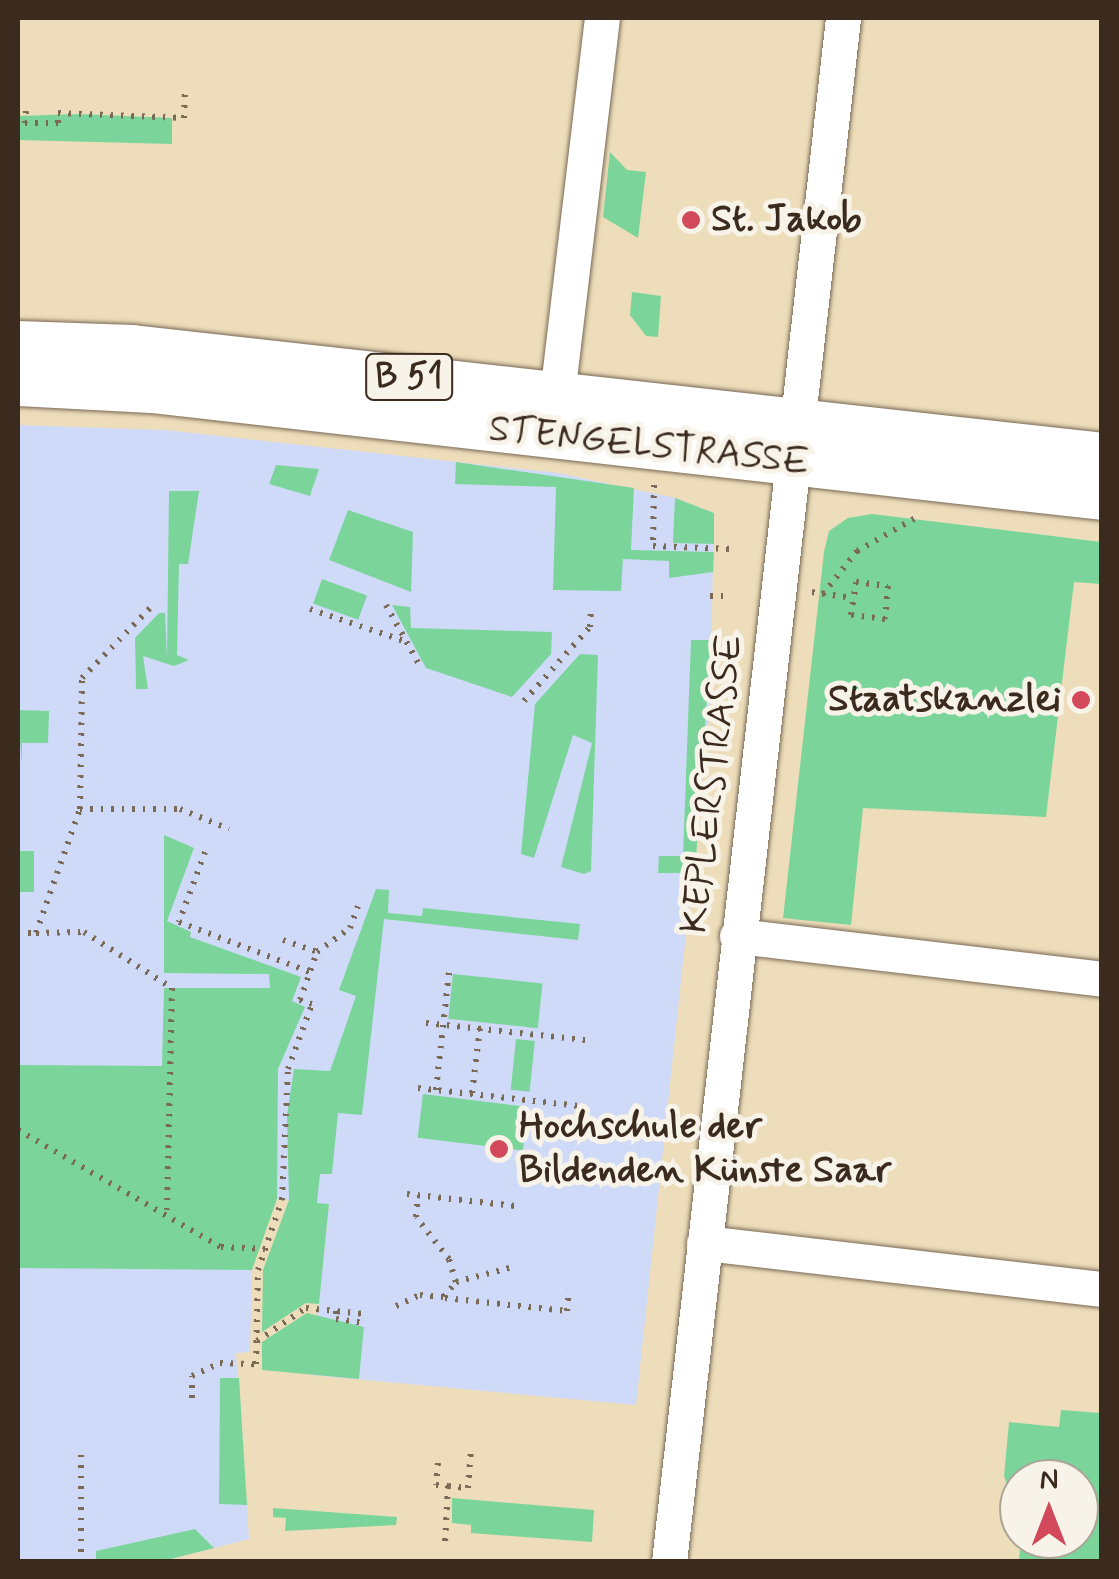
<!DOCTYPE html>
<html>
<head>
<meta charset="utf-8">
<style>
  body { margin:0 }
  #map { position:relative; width:1119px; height:1579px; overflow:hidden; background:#edddba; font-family:Mynerve,sans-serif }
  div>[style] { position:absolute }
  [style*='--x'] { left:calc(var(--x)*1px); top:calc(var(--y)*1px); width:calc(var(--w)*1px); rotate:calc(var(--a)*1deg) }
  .built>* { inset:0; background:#cfdaf9 }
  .green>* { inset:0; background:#7bd59b; transform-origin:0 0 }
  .path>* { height:6px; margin-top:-3px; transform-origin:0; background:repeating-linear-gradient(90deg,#796955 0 2.5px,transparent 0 10.5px) }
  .roads { filter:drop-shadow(0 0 2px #796955) drop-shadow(0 0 2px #796955) }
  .minor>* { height:35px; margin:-17.5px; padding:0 17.5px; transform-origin:17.5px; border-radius:17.5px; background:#fff }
  .major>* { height:45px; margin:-22.5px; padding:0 22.5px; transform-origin:22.5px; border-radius:22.5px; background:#fff }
  .dots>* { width:28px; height:28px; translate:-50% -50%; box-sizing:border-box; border:5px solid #f7f3e8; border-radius:50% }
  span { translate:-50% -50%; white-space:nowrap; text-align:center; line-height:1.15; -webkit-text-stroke:10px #f7f3e8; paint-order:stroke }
  .shield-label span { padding:2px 8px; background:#f7f3e8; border:2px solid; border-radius:8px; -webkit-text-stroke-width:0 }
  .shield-label { font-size:35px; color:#3b2a1e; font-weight:700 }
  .poi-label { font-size:38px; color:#3b2a1e; font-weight:700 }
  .left { translate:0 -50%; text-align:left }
  .right { translate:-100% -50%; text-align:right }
  .street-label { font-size:38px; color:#3b2a1e }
  .frame { position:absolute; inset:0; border:20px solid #3b2a1e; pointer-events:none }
  .north { position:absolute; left:999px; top:1459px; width:100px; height:100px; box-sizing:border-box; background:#f7f3e8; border:2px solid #aca397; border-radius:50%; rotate:0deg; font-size:28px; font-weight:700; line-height:40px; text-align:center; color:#3b2a1e }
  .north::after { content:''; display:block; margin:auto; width:35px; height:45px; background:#d1495b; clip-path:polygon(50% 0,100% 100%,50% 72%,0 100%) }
</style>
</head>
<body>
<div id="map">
  <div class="built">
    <i style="clip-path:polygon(18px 425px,165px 430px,558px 473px,675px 498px,714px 513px,710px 707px,636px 1405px,311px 1375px,329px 1205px,277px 1199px,252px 1262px,250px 1352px,236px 1353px,249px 1539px,163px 1561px,18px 1562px)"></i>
  </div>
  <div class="green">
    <i style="clip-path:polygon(79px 114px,172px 118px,172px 144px,18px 140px,18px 116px)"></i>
    <i style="clip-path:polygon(610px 152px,627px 170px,646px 172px,638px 238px,603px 217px)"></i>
    <i style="clip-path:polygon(632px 292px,661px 296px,658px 337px,646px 336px,630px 315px)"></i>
    <i style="clip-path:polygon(456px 462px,634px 488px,631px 550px,714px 552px,713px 572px,669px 578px,669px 561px,623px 559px,621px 591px,553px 590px,556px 487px,455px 484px)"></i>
    <i style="clip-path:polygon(276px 465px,319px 469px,310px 496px,269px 484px)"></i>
    <i style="clip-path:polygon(169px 491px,199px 491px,188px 564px,179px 564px,177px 655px,189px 660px,174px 666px,143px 656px,148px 689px,136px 689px,135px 638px,159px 613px,165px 613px,167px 658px)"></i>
    <i style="clip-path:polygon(675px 498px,714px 513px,714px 544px,673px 543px)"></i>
    <i style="clip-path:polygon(348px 510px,413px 532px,411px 592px,329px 560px)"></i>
    <i style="clip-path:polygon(872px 514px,1101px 542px,1101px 584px,1074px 582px,1046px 817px,863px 808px,851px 925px,783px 918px,824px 552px,829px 531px,848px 518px)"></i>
    <i style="left:322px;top:579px;width:48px;height:26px;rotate:20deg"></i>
    <i style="clip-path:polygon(392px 605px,410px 607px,411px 628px,552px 632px,551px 654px,512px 697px,426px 668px)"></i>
    <i style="clip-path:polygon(691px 640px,711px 640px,695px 873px,658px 873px,659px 856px,683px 856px)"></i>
    <i style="clip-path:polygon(580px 654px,598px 655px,591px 871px,584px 874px,561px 867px,592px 743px,573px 735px,534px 858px,521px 854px,535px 704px)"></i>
    <i style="clip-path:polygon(18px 710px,49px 711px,48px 743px,22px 743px,22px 767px)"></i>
    <i style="clip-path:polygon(164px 835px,194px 848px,167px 921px,191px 932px,190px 937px,301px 977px,292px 1001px,305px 1007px,278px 1069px,277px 1199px,252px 1270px,18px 1268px,18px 1065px,162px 1066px,164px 988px,270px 988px,269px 974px,164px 973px)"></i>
    <i style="left:18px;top:851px;width:16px;height:41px"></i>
    <i style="clip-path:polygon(376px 889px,389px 890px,388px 913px,422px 916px,423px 908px,580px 924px,578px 940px,384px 919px,362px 1115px,338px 1113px,332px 1174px,320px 1174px,317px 1203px,329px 1204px,319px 1304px,306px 1303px,262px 1332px,263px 1270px,289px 1200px,287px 1115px,294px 1069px,330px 1071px,356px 996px,339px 990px)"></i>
    <i style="left:453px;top:974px;width:90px;height:45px;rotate:6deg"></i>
    <i style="left:516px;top:1039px;width:19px;height:51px;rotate:6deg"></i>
    <i style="left:423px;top:1094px;width:106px;height:44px;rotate:7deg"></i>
    <i style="clip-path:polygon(307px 1313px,364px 1327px,359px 1379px,262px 1370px,262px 1342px)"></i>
    <i style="clip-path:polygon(220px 1378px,239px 1378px,247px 1505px,219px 1504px)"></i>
    <i style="clip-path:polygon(1061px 1410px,1101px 1413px,1101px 1561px,1019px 1561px,1021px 1539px,1079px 1539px,1079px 1479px,1019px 1479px,1019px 1519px,1004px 1476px,1009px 1422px,1059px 1427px)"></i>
    <i style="clip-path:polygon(452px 1498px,594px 1510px,592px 1542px,471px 1533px,471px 1525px,452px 1523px)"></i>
    <i style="clip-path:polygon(273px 1508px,397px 1517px,396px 1525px,285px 1531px,286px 1518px,273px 1517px)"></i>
    <i style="clip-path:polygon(195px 1529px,214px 1548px,163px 1561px,96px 1561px,96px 1551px)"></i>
  </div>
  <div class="path">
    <i style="--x:18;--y:111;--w:8;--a:0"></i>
    <i style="--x:26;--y:111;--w:12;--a:95"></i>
    <i style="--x:25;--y:123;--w:33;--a:0"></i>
    <i style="--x:58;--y:123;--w:10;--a:-90"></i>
    <i style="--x:58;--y:113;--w:126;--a:2.3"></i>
    <i style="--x:184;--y:118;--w:28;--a:-88"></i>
    <i style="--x:654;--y:485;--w:61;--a:90.9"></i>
    <i style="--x:653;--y:546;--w:77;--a:2.2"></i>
    <i style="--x:856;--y:582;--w:32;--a:7"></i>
    <i style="--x:888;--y:586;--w:33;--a:95"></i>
    <i style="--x:885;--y:619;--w:34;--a:-173"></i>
    <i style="--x:851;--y:615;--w:33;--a:-81"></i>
    <i style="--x:812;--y:592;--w:41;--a:8.3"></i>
    <i style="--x:823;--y:594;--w:55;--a:-51.7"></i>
    <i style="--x:857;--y:551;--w:69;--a:-29.5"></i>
    <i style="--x:710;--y:596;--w:18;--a:0"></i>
    <i style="--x:386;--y:605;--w:70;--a:60.9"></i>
    <i style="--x:310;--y:609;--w:102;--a:18.8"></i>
    <i style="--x:524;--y:701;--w:99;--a:-48.3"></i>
    <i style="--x:590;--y:627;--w:20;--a:-87"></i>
    <i style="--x:80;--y:809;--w:100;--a:0"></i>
    <i style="--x:180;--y:809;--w:53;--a:22.2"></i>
    <i style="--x:205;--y:852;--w:75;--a:110.4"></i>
    <i style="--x:179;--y:922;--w:140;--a:20.9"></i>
    <i style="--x:18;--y:933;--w:18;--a:0"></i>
    <i style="--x:36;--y:933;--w:132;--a:-70.5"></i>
    <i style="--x:80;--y:809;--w:131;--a:-89.1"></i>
    <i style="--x:82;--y:678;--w:98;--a:-45.8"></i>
    <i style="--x:36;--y:933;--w:48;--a:-1.2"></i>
    <i style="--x:84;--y:932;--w:104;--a:32.5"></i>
    <i style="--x:172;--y:988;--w:222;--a:91.3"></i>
    <i style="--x:283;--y:940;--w:36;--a:19"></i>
    <i style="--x:426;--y:1023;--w:161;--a:6.1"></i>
    <i style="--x:418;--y:1088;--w:162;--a:6.4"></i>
    <i style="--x:436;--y:1090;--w:119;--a:-83.7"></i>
    <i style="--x:472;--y:1093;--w:65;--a:-83"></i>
    <i style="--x:18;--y:1130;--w:234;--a:30"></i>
    <i style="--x:221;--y:1247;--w:44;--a:2.6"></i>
    <i style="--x:407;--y:1194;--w:109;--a:6.3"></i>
    <i style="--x:456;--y:1282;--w:55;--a:-14.8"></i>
    <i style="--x:445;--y:1298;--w:123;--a:6.1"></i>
    <i style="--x:567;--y:1311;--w:21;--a:-85"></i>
    <i style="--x:396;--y:1306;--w:26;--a:-25"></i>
    <i style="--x:420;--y:1295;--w:24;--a:5"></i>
    <i style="--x:444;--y:1297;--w:19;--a:-51"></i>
    <i style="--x:456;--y:1282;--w:24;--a:-107"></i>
    <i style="--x:449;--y:1259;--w:53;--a:-128.2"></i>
    <i style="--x:416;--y:1217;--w:21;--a:-85"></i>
    <i style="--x:336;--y:1311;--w:8;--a:90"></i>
    <i style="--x:336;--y:1319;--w:28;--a:8"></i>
    <i style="--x:257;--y:1341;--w:59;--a:-34"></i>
    <i style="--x:306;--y:1308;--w:59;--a:5.8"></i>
    <i style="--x:192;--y:1398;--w:22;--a:-90"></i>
    <i style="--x:192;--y:1376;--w:31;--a:-25"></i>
    <i style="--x:220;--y:1363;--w:36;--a:2"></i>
    <i style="--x:256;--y:1364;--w:94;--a:-88.8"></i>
    <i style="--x:258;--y:1270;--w:74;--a:-71.1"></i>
    <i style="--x:282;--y:1200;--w:131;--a:-87.4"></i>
    <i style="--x:288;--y:1069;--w:69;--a:-69.7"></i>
    <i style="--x:312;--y:1004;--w:13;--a:-162"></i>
    <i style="--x:300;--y:1000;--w:51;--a:-70.5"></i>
    <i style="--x:317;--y:952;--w:41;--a:-36"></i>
    <i style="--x:350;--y:928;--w:23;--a:-70"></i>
    <i style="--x:438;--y:1463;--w:22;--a:95"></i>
    <i style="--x:436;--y:1485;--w:12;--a:5"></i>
    <i style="--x:448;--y:1486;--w:58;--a:93"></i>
    <i style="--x:448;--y:1486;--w:20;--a:6"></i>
    <i style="--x:468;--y:1488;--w:40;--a:-85.7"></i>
    <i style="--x:81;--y:1562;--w:113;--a:-90"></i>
  </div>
  <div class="roads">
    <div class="minor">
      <i style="--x:557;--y:395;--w:380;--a:-83.2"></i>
      <i style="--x:737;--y:936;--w:368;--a:6.7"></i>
      <i style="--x:704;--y:1243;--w:401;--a:6.6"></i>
      <i style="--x:669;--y:1562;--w:1554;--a:-83.57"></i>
    </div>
    <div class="major">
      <i style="--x:18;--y:343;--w:114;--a:2"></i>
      <i style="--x:132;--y:347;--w:976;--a:6.35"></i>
      <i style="--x:18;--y:383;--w:133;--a:3"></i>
      <i style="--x:151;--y:390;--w:957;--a:6.42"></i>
    </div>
  </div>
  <div class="dots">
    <i style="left:691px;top:220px;background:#d1495b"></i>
    <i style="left:1081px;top:700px;background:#d1495b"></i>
    <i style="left:499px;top:1149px;background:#d1495b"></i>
  </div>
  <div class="shield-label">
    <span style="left:409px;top:377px">B 51</span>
  </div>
  <div class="poi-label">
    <span class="left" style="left:711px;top:220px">St. Jakob</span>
    <span class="right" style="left:1061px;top:700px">Staatskanzlei</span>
    <span class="left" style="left:519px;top:1149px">Hochschule der<br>Bildenden Künste Saar</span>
  </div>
  <div class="street-label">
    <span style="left:649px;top:446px;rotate:6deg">STENGELSTRASSE</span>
    <span style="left:713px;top:784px;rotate:-83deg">KEPLERSTRASSE</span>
  </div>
  <div class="frame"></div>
  <div class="north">N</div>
</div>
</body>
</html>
